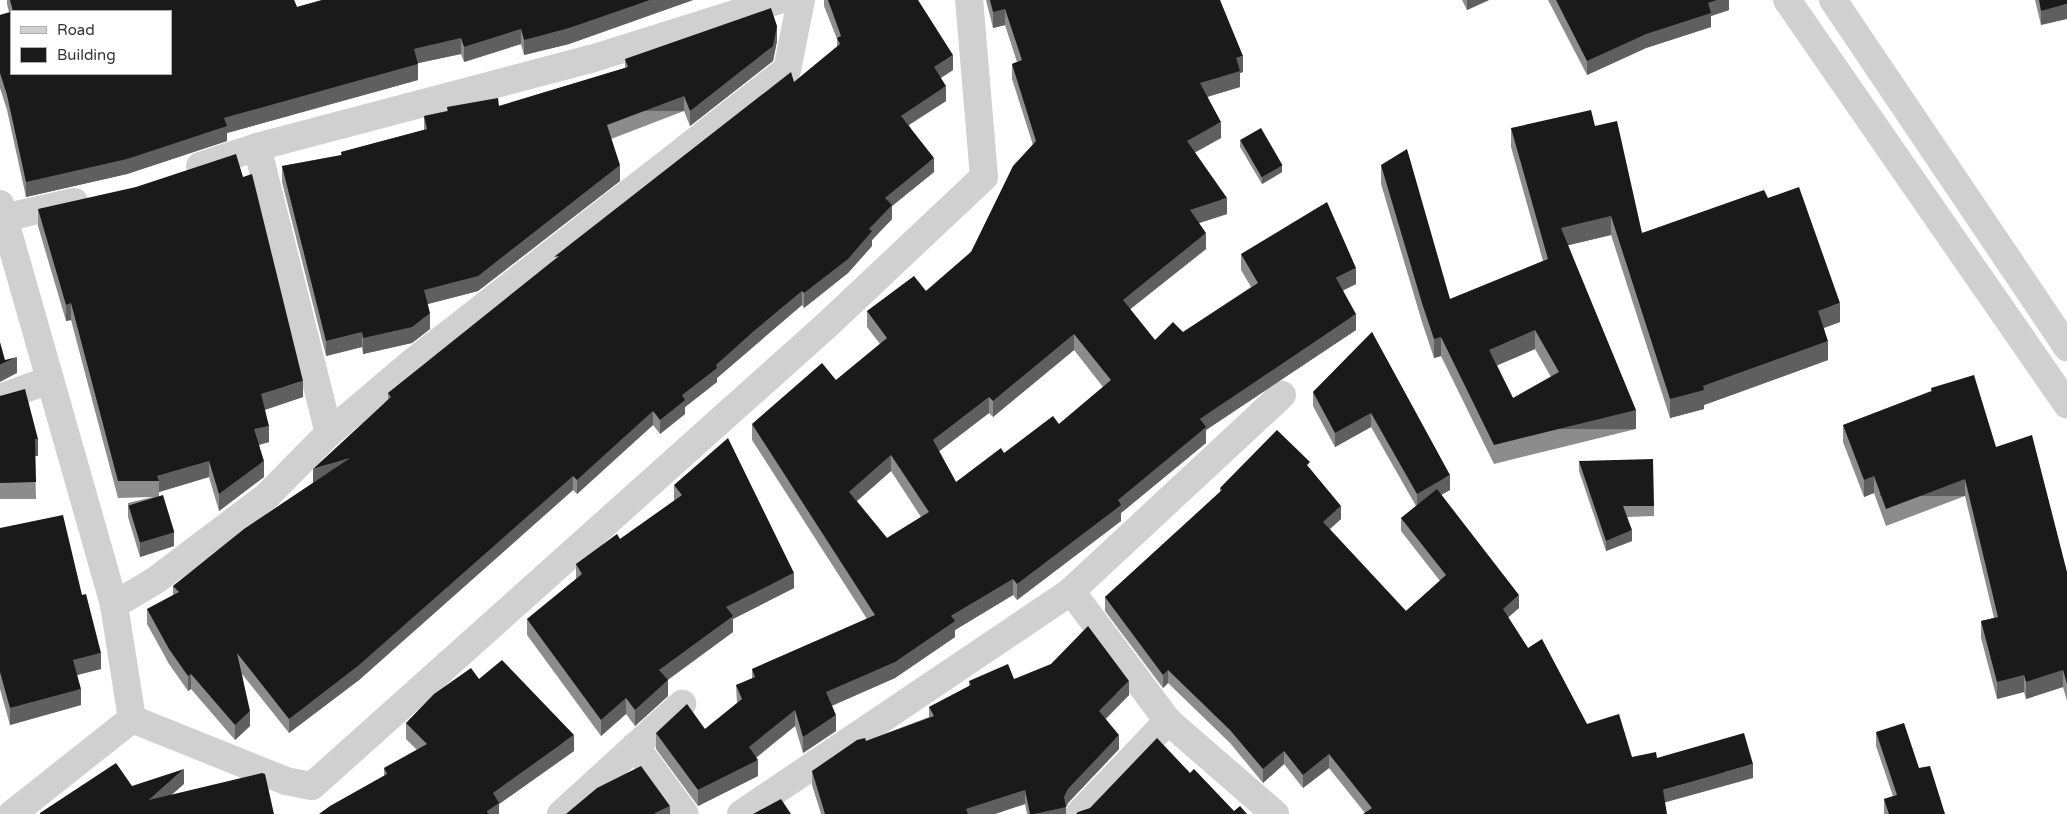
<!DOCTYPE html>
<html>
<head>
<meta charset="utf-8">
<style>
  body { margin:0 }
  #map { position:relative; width:2067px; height:814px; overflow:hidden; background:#fff; font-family:"Varela Round",sans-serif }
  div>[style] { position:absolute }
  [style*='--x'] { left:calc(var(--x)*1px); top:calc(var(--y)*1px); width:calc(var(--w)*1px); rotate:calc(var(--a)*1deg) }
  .minor>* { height:28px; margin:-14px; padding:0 14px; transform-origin:14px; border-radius:14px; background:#d0d0d0 }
  .wall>* { inset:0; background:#8c8c8c }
  .shaded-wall>* { inset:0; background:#5f5f5f; transform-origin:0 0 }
  .building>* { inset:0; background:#1a1a1a; transform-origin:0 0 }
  span { translate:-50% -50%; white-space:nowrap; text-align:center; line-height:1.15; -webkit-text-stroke:5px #fff; paint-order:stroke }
  .legend { position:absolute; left:10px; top:10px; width:162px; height:65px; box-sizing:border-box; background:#fff; border:1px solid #adadad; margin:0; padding:6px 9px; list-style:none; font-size:15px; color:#333 }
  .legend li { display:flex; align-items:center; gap:10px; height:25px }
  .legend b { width:25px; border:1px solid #adadad }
</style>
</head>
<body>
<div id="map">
  <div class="minor">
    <i style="--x:1787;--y:0;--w:492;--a:55.3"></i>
    <i style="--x:1833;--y:0;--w:419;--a:56"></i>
    <i style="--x:257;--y:147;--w:295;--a:75.9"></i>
    <i style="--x:200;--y:166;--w:60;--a:-18.4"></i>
    <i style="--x:257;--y:147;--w:345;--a:-14.8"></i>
    <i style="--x:591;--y:59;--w:197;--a:-17.4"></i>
    <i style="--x:0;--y:204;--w:417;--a:74.1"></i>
    <i style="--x:114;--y:605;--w:115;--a:81"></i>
    <i style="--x:3;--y:218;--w:73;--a:-12.7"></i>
    <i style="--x:0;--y:398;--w:52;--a:-20.2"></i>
    <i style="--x:1071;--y:591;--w:162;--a:53.3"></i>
    <i style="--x:1168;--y:721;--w:142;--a:41"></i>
    <i style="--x:114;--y:605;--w:49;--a:-30.8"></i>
    <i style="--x:156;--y:580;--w:139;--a:-37.1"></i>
    <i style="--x:267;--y:496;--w:88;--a:-45.5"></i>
    <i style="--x:329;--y:433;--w:111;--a:-40.3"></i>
    <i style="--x:414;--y:361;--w:473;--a:-38"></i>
    <i style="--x:787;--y:70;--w:71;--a:-78.7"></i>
    <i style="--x:635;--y:746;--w:84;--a:53.7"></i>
    <i style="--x:12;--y:814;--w:153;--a:-38.4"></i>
    <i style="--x:132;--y:719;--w:166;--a:21.9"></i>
    <i style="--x:286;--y:781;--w:26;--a:11"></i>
    <i style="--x:312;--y:786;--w:693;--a:-41.84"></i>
    <i style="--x:828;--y:324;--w:214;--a:-43.3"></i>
    <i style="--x:984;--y:177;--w:178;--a:-94.8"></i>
    <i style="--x:561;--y:814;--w:164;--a:-42.3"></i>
    <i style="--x:741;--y:814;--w:398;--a:-34"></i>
    <i style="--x:1071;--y:591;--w:288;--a:-42.9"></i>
    <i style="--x:1079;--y:814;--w:129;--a:-46.3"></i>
  </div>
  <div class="wall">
    <i style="clip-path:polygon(evenodd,7px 0,294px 0,297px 7px,322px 0,693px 0,569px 44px,524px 55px,521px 44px,464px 62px,461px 54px,418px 63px,418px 80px,227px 133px,227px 141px,127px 174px,26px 197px,7px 110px,0 88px,0 15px,9px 12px,7px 4px,7px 0,11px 11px,171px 11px,11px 74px,11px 11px)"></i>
    <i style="clip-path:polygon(824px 0,918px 0,953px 70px,941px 78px,946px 101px,909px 125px,934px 172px,892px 206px,892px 219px,872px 240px,872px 246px,848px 273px,804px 308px,802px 305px,754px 346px,717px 378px,717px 382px,685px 407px,685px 414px,660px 434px,653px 425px,577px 494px,573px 490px,359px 680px,289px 733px,242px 674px,250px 726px,235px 740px,191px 689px,188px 691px,169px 664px,147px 624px,147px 609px,173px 595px,173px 586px,313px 483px,388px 399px,388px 393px,794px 82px,837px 47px,837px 39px,824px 6px)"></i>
    <i style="clip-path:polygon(evenodd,986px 0,1220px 0,1243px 72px,1240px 73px,1240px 87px,1207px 97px,1221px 138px,1195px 152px,1227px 214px,1199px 223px,1206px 249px,1130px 309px,1155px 340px,1183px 332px,1251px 287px,1241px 270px,1241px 254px,1356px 284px,1343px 290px,1356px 330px,1206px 430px,1206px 443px,1121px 513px,1121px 521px,1017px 600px,1013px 595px,955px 630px,955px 637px,895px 678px,832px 706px,836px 731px,803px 753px,795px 726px,756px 758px,758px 776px,698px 806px,656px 749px,656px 733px,705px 729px,737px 703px,736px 685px,752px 679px,752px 669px,867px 619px,752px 440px,752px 424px,836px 380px,880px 344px,867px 327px,867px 311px,926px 291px,971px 252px,1033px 145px,1012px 79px,1012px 64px,1017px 62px,1005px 25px,993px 28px,986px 0,1074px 350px,1103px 387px,1059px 424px,1004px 453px,956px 482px,939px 451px,989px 413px,993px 417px,1074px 350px,986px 0,891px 471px,921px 517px,887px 538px,857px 501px,891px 471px)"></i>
    <i style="clip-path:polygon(1462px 0,1489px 0,1467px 10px)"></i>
    <i style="clip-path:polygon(1548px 0,1729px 0,1729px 10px,1711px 16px,1711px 27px,1646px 48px,1587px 75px)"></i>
    <i style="clip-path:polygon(2035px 0,2067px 0,2041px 25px)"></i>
    <i style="clip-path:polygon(777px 41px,773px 61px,690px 126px,684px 111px,611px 139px,620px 181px,478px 291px,428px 304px,430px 329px,412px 343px,363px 354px,362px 347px,326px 356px,282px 182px,282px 166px,341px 155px,341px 152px,424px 130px,424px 116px,447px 111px,447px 107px,499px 106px,625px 68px,625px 59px)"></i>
    <i style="clip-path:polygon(evenodd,1595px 126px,1642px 233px,1768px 198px,1840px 322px,1824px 328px,1828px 360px,1704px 405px,1704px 409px,1670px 418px,1611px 235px,1568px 245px,1636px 429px,1494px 464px,1441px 356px,1434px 358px,1422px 322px,1381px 184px,1381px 165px,1450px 299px,1543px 261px,1511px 147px,1511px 128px,1595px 126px,1535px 349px,1551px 377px,1513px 398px,1497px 365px,1535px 349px)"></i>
    <i style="clip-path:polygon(1240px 140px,1282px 172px,1262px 184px,1240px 147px)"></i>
    <i style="clip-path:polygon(38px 209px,303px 397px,265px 410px,269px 442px,259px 445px,264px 477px,219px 511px,209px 477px,159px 492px,159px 496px,174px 546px,140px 557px,128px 517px,128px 503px,153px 497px,118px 498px,71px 320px,66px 321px,38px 226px)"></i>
    <i style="clip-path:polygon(1372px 332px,1450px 490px,1441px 495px,1519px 608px,1508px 617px,1528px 648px,1587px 724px,1632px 757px,1657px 758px,1753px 778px,1365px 813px,1329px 768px,1303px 788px,1284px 764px,1263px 783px,1230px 743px,1168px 683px,1163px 688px,1105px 611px,1105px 597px,1220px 492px,1220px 488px,1310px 469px,1341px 519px,1330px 529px,1406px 611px,1440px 581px,1401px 531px,1401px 518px,1416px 506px,1371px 427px,1335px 447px,1313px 406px,1313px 392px)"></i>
    <i style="clip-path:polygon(1931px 388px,1996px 447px,2067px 572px,2067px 701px,2063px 687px,2026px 699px,2024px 692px,1997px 699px,1981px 638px,1981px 621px,1994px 618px,1965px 496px,1886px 526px,1874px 493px,1864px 497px,1843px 442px,1843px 425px,1931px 391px)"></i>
    <i style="clip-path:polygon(0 396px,38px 455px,35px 456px,36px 499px,0 499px)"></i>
    <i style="clip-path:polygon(1579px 461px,1654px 506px,1654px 516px,1627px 517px,1632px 541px,1606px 551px,1579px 471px)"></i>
    <i style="clip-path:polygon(674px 485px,794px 588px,733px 619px,733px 632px,668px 680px,668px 696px,635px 726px,626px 714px,601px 736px,527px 635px,527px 619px,576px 579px,576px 564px,620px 539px,674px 501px)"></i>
    <i style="clip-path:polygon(0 528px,82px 595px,101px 669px,77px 675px,81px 705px,10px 725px,0 689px)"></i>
    <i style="clip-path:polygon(479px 679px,574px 751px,499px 804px,499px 814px,384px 776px,384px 768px,417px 750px,406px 739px,406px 723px)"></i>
    <i style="clip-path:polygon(1014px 679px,1129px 695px,1106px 719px,1119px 749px,1068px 803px,1066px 807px,1066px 814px,1027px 814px,1025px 804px,995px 814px,821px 814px,812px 785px,812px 771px,866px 741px,929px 717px,929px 707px,969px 686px,969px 681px)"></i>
    <i style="clip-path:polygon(1876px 732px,1919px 768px,1945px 814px,1884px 814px,1884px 799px,1893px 796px,1876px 746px)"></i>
  </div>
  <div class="shaded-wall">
    <i style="clip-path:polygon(650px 0,693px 0,569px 44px,524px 55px,524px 40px)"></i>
    <i style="clip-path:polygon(1467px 0,1489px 0,1467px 10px)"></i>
    <i style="clip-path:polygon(1717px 0,1729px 0,1729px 10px,1711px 16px,1711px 27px,1646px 48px,1587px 75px,1587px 61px,1708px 3px)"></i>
    <i style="clip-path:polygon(2067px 4px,2067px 19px,2041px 25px,2041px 11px)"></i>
    <i style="clip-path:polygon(1005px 9px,1005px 25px,993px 28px,993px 12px)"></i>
    <i style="clip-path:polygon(777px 26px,777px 41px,773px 61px,690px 126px,690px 111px)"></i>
    <i style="clip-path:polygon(521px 29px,521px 44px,464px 62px,464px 47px)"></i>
    <i style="clip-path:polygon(461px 38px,461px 54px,414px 64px,414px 49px)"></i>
    <i style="clip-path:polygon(953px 55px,953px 70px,934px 82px,934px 67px)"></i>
    <i style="clip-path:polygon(1243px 56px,1243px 72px,1240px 73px,1240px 87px,1200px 99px,1200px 83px,1236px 58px)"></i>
    <i style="clip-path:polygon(418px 64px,418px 80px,227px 133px,227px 141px,127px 174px,26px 197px,26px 182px,224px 118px)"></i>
    <i style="clip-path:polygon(946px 86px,946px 101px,901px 130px,901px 116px)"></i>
    <i style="left:684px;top:96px;width:15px;height:82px;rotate:90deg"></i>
    <i style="clip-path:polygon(1221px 122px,1221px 138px,1187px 157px,1187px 141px)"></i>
    <i style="clip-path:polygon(934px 158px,934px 172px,892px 206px,892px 219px,872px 240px,872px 246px,848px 273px,804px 308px,804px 293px,869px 229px,885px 198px)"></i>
    <i style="clip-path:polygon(620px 165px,620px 181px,478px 291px,424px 305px,424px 290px)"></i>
    <i style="clip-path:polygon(1282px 165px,1282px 172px,1262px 184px,1262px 177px)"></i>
    <i style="clip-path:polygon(1227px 198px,1227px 214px,1190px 226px,1190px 210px)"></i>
    <i style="clip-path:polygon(1611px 216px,1611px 235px,1561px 247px,1561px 228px)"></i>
    <i style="clip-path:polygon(1206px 233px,1206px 249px,1123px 315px,1123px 300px)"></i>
    <i style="clip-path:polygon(1356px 268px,1356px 284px,1336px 294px,1336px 278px)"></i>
    <i style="clip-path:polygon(802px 291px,802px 305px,717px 378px,717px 382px,685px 407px,685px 414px,660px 434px,660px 420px,682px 395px,754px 331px)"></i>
    <i style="clip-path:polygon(71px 303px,71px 320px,66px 321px,66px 305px)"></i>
    <i style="clip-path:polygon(1840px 303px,1840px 322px,1818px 330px,1818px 311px)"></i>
    <i style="clip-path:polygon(430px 313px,430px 329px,412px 343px,363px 354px,363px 338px)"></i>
    <i style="clip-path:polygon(1356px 314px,1356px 330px,1206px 430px,1206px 443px,1121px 513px,1121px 521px,1017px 600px,1017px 584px,1118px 500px,1200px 419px)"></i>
    <i style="clip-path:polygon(1535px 330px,1535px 349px,1489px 369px,1489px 350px)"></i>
    <i style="clip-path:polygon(362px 332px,362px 347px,326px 356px,326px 341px)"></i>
    <i style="clip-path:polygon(1074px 334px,1074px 350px,993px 417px,993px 401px)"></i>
    <i style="clip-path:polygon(1441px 337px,1441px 356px,1434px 358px,1434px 339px)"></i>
    <i style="clip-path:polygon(1828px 341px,1828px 360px,1704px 405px,1704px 409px,1670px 418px,1670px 399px,1703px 386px)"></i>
    <i style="clip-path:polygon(17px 357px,17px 373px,0 382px,0 365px)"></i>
    <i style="clip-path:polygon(303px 381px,303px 397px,261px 411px,261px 394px)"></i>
    <i style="clip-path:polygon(989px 397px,989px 413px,933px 456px,933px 440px)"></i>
    <i style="left:1636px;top:410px;width:19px;height:146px;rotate:90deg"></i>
    <i style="clip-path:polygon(653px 411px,653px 425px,577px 494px,577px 480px)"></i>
    <i style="clip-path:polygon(1371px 413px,1371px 427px,1335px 447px,1335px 433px)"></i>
    <i style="clip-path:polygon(269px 426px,269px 442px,254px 446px,254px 429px)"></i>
    <i style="left:35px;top:439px;width:3px;height:17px"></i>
    <i style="clip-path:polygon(891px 455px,891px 471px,849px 508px,849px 492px)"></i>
    <i style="clip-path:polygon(350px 458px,313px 483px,313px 469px)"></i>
    <i style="clip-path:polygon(209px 461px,209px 477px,159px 492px,159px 481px,157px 476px)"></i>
    <i style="clip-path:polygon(264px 461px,264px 477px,219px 511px,219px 494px)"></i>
    <i style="clip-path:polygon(1450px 475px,1450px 490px,1417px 508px,1417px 494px)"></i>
    <i style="clip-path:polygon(573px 476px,573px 490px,359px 680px,289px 733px,289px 719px)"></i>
    <i style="clip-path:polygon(1874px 476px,1874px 493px,1864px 497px,1864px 480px)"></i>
    <i style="left:1965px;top:479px;width:17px;height:85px;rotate:90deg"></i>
    <i style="clip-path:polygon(1341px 506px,1341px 519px,1323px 535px,1323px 522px)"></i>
    <i style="clip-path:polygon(1632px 530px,1632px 541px,1606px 551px,1606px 541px)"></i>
    <i style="clip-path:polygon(174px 532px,174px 546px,140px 557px,140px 543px)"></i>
    <i style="clip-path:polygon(794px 573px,794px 588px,733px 619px,733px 632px,659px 686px,659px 670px,726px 607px)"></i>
    <i style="clip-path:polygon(1013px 579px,1013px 595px,955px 630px,955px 637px,895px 678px,826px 708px,826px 692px)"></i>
    <i style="clip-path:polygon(1519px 595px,1519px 608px,1503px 622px,1503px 609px)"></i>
    <i style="clip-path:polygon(101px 653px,101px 669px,73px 676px,73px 660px)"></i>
    <i style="clip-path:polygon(1168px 670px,1168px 683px,1163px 688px,1163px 675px)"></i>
    <i style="clip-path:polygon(2063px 670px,2063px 687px,2026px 699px,2026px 682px)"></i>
    <i style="clip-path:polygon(191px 674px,191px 689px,188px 691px,188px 676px)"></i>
    <i style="clip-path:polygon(2024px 675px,2024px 692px,1997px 699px,1997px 682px)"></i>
    <i style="clip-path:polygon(668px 680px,668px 696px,635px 726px,635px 710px)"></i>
    <i style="clip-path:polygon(1129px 681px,1129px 695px,1099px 725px,1099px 711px)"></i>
    <i style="clip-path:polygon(81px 689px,81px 705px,10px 725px,10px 708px)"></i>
    <i style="clip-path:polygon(626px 698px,626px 714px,601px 736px,601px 720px)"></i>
    <i style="clip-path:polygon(795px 710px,795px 726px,749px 763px,749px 747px)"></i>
    <i style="clip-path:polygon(250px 711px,250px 726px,235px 740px,235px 725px)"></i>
    <i style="clip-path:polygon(836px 715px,836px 731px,803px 753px,803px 737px)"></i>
    <i style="clip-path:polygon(574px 735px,574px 751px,499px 804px,499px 814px,487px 814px,487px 811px,493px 793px)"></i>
    <i style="clip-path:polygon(1119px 735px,1119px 749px,1068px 803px,1066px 807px,1066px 814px,1034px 814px,1064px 797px,1068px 789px)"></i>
    <i style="clip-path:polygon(1284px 751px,1284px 764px,1263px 783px,1263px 769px)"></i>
    <i style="clip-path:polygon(1329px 754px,1329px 768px,1303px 788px,1303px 775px)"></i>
    <i style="clip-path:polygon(758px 760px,758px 776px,698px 806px,698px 790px)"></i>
    <i style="clip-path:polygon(1753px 764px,1753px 778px,1663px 803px,1663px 790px)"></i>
    <i style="clip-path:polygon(184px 769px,184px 784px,150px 814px,149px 800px)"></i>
    <i style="clip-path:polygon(1025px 790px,1025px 804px,995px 814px,966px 814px,966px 809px)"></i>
    <i style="clip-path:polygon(670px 806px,670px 814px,654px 814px)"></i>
  </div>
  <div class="building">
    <i style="clip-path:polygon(10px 0,294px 0,297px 7px,322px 0,650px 0,569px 28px,524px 40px,521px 29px,464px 47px,461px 38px,414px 49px,418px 64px,224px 118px,227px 126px,127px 159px,26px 182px,7px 95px,0 73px,0 15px,11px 12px,11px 74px,171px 74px,171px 11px,13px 11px)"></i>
    <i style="clip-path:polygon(828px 0,918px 0,953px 55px,934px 67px,946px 86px,901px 116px,934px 158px,885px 198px,892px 205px,869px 229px,872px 231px,848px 259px,804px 293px,802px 291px,754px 331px,716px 365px,717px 368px,682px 395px,685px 400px,660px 420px,653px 411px,577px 480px,573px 476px,359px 665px,289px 719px,237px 653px,250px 711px,235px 725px,191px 674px,188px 676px,169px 649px,147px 609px,179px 592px,173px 586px,244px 529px,350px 458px,313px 469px,391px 397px,388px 393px,559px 256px,554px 257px,791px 72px,794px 82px,840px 44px,837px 38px,841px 36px)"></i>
    <i style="clip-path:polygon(evenodd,990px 0,1220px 0,1243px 56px,1236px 58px,1240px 71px,1200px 83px,1221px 122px,1187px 141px,1227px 198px,1190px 210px,1206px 233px,1123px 300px,1155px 340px,1173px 322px,1183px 332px,1258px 283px,1241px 254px,1327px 202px,1356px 268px,1336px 278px,1356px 314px,1200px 419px,1206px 427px,1118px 500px,1121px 505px,1017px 584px,1013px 579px,951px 616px,955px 621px,895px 662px,826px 692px,836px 715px,803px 737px,795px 710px,749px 747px,758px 760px,698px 790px,656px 733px,687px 704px,705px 729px,742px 699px,736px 685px,755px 677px,752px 669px,875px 615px,752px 424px,822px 363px,836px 380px,887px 338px,867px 311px,914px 276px,926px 291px,971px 252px,1013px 166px,1036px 141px,1012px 64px,1022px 60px,1005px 9px,993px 12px,990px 0,1074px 334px,1111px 380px,1059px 424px,1053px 416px,1004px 453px,1001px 448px,956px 482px,933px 440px,989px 397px,993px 401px,1074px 334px,990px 0,891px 455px,929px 512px,887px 538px,849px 492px,891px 455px)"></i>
    <i style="clip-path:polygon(1556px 0,1717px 0,1708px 3px,1711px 13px,1646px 34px,1587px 61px)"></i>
    <i style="clip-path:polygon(2039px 0,2067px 0,2067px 4px,2041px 11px)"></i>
    <i style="clip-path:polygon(771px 8px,777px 26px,773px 46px,690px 111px,684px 96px,607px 125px,620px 165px,478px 276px,424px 290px,430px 313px,412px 327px,363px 338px,362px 332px,326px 341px,282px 166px,342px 155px,341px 152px,427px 129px,424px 116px,448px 111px,447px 107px,498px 98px,499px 106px,628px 67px,625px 59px)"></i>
    <i style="clip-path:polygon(evenodd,1591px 110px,1595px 126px,1617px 121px,1642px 233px,1764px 190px,1768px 198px,1799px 187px,1840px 303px,1818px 311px,1828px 341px,1703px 386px,1704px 390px,1670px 399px,1611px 216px,1561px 228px,1636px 410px,1494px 445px,1441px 337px,1434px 339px,1422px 303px,1381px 165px,1407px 149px,1450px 299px,1548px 259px,1511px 128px,1591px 110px,1535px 330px,1559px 372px,1513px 398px,1489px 350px,1535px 330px)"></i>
    <i style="left:1261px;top:128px;width:43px;height:24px;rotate:60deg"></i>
    <i style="clip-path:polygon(236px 154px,243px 177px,252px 174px,303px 381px,261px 394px,269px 426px,254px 429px,264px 461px,219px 494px,209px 461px,157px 476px,159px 481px,118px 481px,71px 303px,66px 305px,38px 209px,136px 187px)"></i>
    <i style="clip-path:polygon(1372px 332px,1450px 475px,1417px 494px,1371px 413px,1335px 433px,1313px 392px)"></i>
    <i style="clip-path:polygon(0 342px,5px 360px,17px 357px,0 365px)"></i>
    <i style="clip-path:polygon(1974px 375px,1996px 447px,2032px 435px,2067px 572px,2067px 684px,2063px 670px,2026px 682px,2024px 675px,1997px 682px,1981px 621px,1998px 617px,1965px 479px,1886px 509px,1874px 476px,1864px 480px,1843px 425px,1932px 391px,1931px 388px)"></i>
    <i style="clip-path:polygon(25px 389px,38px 439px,35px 439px,36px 482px,0 483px,0 396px)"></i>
    <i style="clip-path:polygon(1277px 430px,1310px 462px,1307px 465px,1341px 506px,1323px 522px,1406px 611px,1446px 575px,1401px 518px,1437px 489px,1519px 595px,1503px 609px,1528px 648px,1542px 639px,1587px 724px,1619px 714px,1632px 757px,1656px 752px,1657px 758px,1744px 733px,1753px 764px,1663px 790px,1667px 814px,1363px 814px,1372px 808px,1329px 754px,1303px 775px,1284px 751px,1263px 769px,1230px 730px,1168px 670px,1163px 675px,1105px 597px,1222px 490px,1220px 488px)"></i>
    <i style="clip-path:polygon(728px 438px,794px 573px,726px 607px,733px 616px,659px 670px,668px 680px,635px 710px,626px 698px,601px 720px,527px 619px,582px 574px,576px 564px,617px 534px,620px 539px,682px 495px,674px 485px)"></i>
    <i style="clip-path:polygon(1653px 459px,1654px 506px,1623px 506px,1632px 530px,1606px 541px,1579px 461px)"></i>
    <i style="left:163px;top:495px;width:39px;height:36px;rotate:73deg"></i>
    <i style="clip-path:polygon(63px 515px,82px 595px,86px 594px,101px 653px,73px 660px,81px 689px,10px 708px,0 672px,0 528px)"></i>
    <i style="clip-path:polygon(1088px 626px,1129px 681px,1099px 711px,1119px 735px,1068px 789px,1064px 797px,1066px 807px,1034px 814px,1030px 814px,1025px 790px,966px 809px,968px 814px,825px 814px,812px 771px,857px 740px,865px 738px,866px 741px,934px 716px,929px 707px,971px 685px,969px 681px,1008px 664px,1014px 679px,1051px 664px)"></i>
    <i style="clip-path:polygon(502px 660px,574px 735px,493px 793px,499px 803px,487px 811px,488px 814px,319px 814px,330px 806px,387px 774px,384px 768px,427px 744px,406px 723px,434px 694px,471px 668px,479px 679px)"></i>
    <i style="clip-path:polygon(1904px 723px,1919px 768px,1930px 766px,1945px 814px,1889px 814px,1884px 799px,1897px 795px,1876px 732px)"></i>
    <i style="clip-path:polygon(1157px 738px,1190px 773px,1194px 769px,1234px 811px,1240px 806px,1247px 814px,1076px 814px,1078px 812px,1090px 808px)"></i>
    <i style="clip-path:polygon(116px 763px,132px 786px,184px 769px,149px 800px,262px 773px,265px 774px,274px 814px,40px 814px,40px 813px)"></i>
    <i style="clip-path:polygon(641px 766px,670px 806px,654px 814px,566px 814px,597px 788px)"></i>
    <i style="clip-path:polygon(781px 799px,791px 814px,753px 814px)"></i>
  </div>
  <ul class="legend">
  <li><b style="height:6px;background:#d0d0d0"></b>Road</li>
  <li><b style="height:14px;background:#1a1a1a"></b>Building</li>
  </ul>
</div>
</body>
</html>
